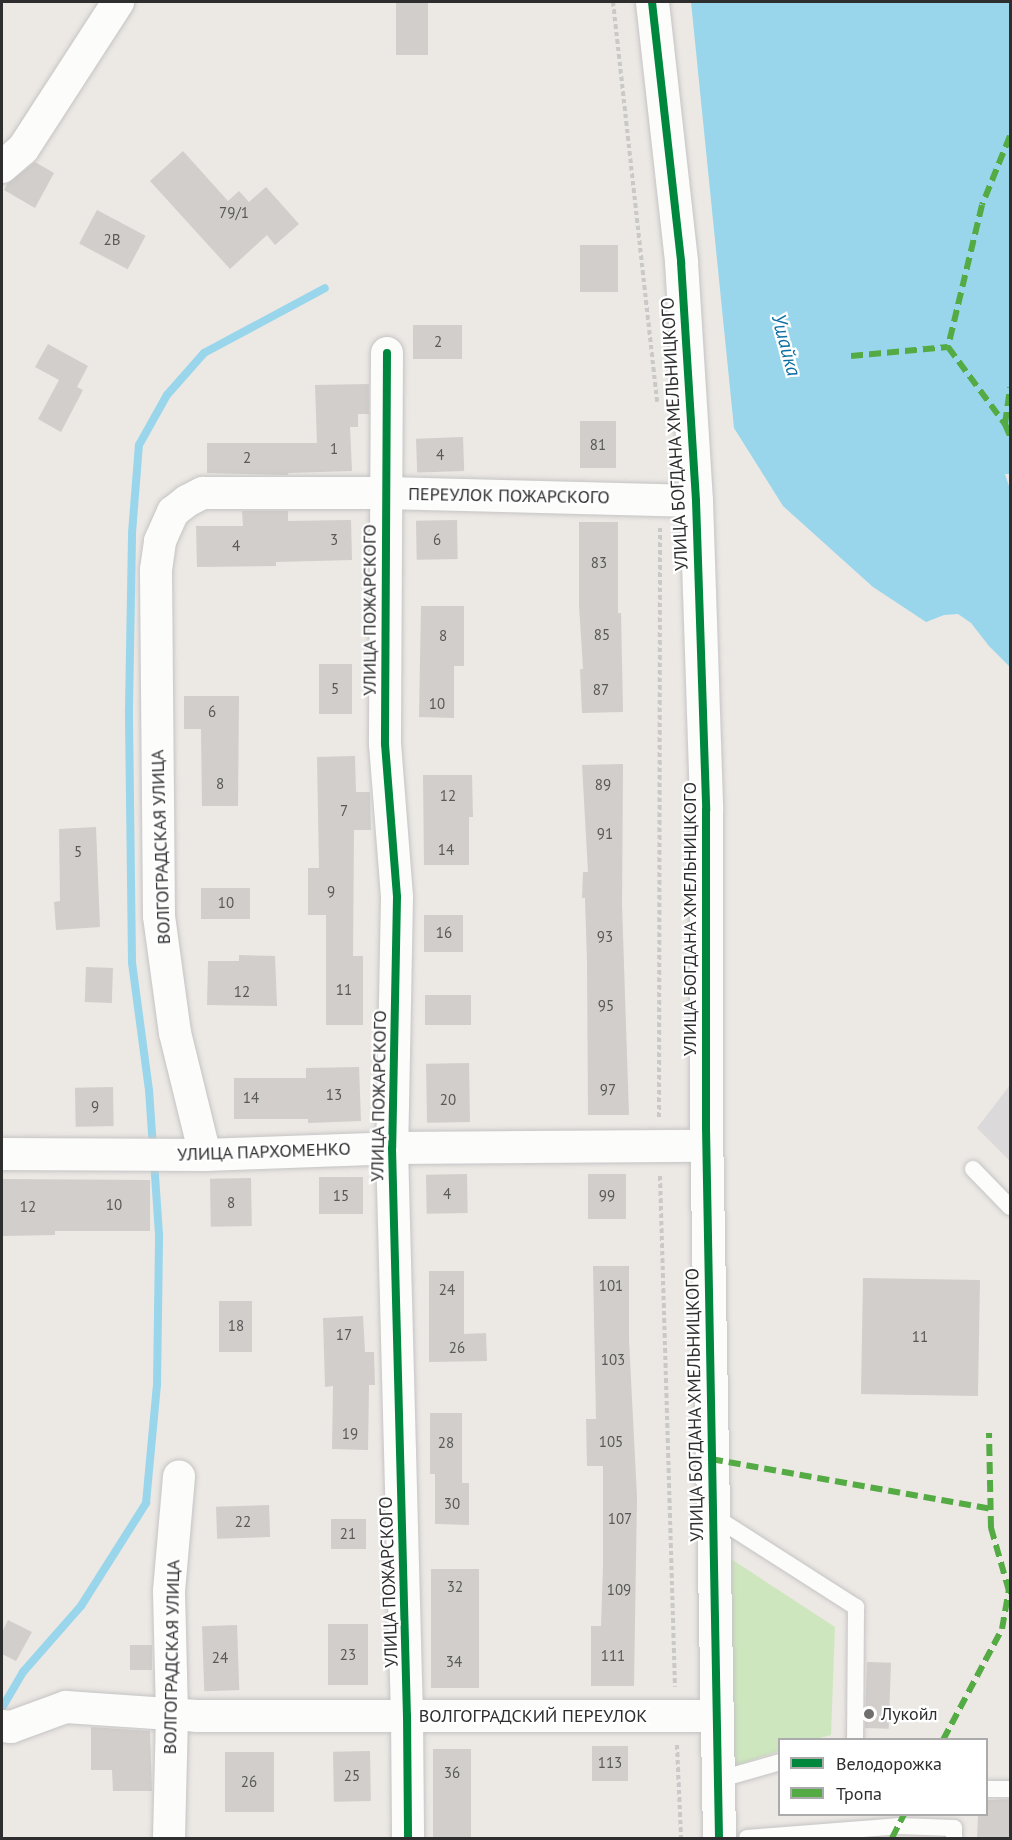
<!DOCTYPE html>
<html>
<head>
<meta charset="utf-8">
<style>
  body { margin:0 }
  #map { position:relative; width:1012px; height:1840px; overflow:hidden; background:#ece8e4; font-family:"PT Sans",sans-serif }
  div>[style] { position:absolute }
  [style*='--x'] { left:calc(var(--x)*1px); top:calc(var(--y)*1px); width:calc(var(--w)*1px); rotate:calc(var(--a)*1deg) }
  .industrial>* { inset:0; background:#dcd9db }
  .green>* { inset:0; background:#cee6be }
  .water>* { inset:0; background:#99d6ec }
  .stream>* { height:8px; margin:-4px; padding:0 4px; transform-origin:4px; border-radius:4px; background:#99d6ec }
  .building>* { inset:0; background:#d1cecb; transform-origin:0 0 }
  .path>* { height:4px; margin-top:-2px; transform-origin:0; background:repeating-linear-gradient(90deg,#c9c9c8 0 4.5px,transparent 0 7.5px) }
  .roads { filter:drop-shadow(0 0 2px #c5c4c5) drop-shadow(0 0 2px #c5c4c5) }
  .lane>* { height:16px; margin:-8px; padding:0 8px; transform-origin:8px; border-radius:8px; background:#fcfcfb }
  .street>* { height:32px; margin:-16px; padding:0 16px; transform-origin:16px; border-radius:16px; background:#fcfcfb }
  .secondary>* { height:33px; margin:-16.5px; padding:0 16.5px; transform-origin:16.5px; border-radius:16.5px; background:#fcfcfb }
  .quiet>* { height:6px; margin-top:-3px; transform-origin:0; background:repeating-linear-gradient(90deg,#54ab44 0 12px,transparent 0 18px) }
  .cycleway>* { height:8px; margin:-4px; padding:0 4px; transform-origin:4px; border-radius:4px; background:#00873e }
  .dots>* { width:16px; height:16px; translate:-50% -50%; box-sizing:border-box; border:3px solid #fff; border-radius:50% }
  span { translate:-50% -50%; white-space:nowrap; text-align:center; line-height:1.15; -webkit-text-stroke:4.5px #fff; paint-order:stroke }
  .number-label { font-size:15px; color:#585857 }
  .number-label span { -webkit-text-stroke-width:0 }
  .street-label { font-size:18px; color:#2e2e2e }
  .poi-label { font-size:18px; color:#2e2e2e }
  .left { translate:0 -50%; text-align:left }
  .water-label { font-size:20px; color:#0d6fa3; font-style:italic }
  .frame { position:absolute; inset:0; border:3px solid #2e2e2e; pointer-events:none }
  .legend { position:absolute; left:778px; top:1738px; width:210px; height:78px; box-sizing:border-box; background:#fff; border:2px solid #ababab; margin:0; padding:8px 10px; list-style:none; font-size:18px; color:#2e2e2e }
  .legend li { display:flex; align-items:center; gap:12px; height:30px }
  .legend b { width:30px; border:2px solid #ababab }
</style>
</head>
<body>
<div id="map">
  <div class="industrial">
    <i style="clip-path:polygon(1010px 1085px,1010px 1161px,977px 1128px)"></i>
  </div>
  <div class="green">
    <i style="clip-path:polygon(728px 1557px,835px 1627px,831px 1735px,816px 1739px,780px 1740px,779px 1751px,732px 1767px)"></i>
  </div>
  <div class="water">
    <i style="clip-path:polygon(691px 2px,1010px 2px,1010px 474px,1005px 474px,1010px 489px,1010px 667px,989px 646px,971px 623px,958px 614px,944px 615px,926px 622px,873px 587px,783px 506px,734px 428px)"></i>
  </div>
  <div class="stream">
    <i style="--x:153;--y:1148;--w:58;--a:-93.9"></i>
    <i style="--x:149;--y:1090;--w:129;--a:-97.6"></i>
    <i style="--x:132;--y:962;--w:253;--a:-90.7"></i>
    <i style="--x:129;--y:709;--w:176;--a:-89"></i>
    <i style="--x:132;--y:533;--w:88;--a:-85.5"></i>
    <i style="--x:139;--y:445;--w:57;--a:-60.8"></i>
    <i style="--x:167;--y:395;--w:56;--a:-48.6"></i>
    <i style="--x:204;--y:353;--w:137;--a:-28.2"></i>
    <i style="--x:2;--y:1708;--w:42;--a:-59.7"></i>
    <i style="--x:23;--y:1672;--w:88;--a:-48.7"></i>
    <i style="--x:81;--y:1606;--w:122;--a:-57.7"></i>
    <i style="--x:146;--y:1503;--w:119;--a:-84.7"></i>
    <i style="--x:157;--y:1385;--w:151;--a:-89.2"></i>
    <i style="--x:159;--y:1234;--w:73;--a:-93.9"></i>
  </div>
  <div class="building">
    <i style="left:396px;top:2px;width:32px;height:53px"></i>
    <i style="clip-path:polygon(183px 151px,228px 201px,239px 191px,249px 202px,266px 187px,299px 224px,275px 245px,267px 235px,230px 269px,150px 181px)"></i>
    <i style="clip-path:polygon(35px 162px,54px 173px,35px 208px,4px 190px,7px 184px)"></i>
    <i style="left:97px;top:210px;width:55px;height:38px;rotate:28deg"></i>
    <i style="left:618px;top:245px;width:47px;height:38px;rotate:90deg"></i>
    <i style="left:462px;top:325px;width:34px;height:49px;rotate:90deg"></i>
    <i style="clip-path:polygon(48px 344px,88px 366px,77px 387px,83px 390px,61px 432px,38px 419px,59px 380px,35px 367px)"></i>
    <i style="clip-path:polygon(369px 384px,369px 414px,358px 414px,358px 427px,350px 427px,352px 471px,288px 473px,288px 475px,207px 473px,207px 443px,317px 443px,315px 385px)"></i>
    <i style="left:580px;top:421px;width:36px;height:47px"></i>
    <i style="left:463px;top:437px;width:34px;height:47px;rotate:88deg"></i>
    <i style="clip-path:polygon(242px 511px,288px 511px,288px 521px,351px 520px,352px 560px,276px 562px,276px 566px,197px 567px,196px 526px,243px 526px)"></i>
    <i style="left:457px;top:520px;width:39px;height:41px;rotate:89deg"></i>
    <i style="clip-path:polygon(579px 522px,618px 522px,618px 613px,621px 613px,623px 712px,582px 713px,580px 669px,583px 669px,579px 605px)"></i>
    <i style="clip-path:polygon(421px 606px,464px 606px,464px 666px,454px 666px,454px 718px,419px 717px)"></i>
    <i style="left:319px;top:664px;width:33px;height:50px"></i>
    <i style="clip-path:polygon(184px 696px,239px 696px,238px 806px,202px 806px,201px 729px,184px 729px)"></i>
    <i style="clip-path:polygon(355px 756px,356px 792px,370px 792px,371px 830px,354px 830px,353px 956px,363px 956px,363px 1025px,326px 1025px,326px 915px,308px 915px,308px 868px,319px 868px,317px 757px)"></i>
    <i style="clip-path:polygon(623px 764px,622px 905px,629px 1115px,588px 1115px,587px 961px,585px 898px,582px 898px,583px 872px,588px 872px,582px 765px)"></i>
    <i style="clip-path:polygon(423px 775px,472px 775px,473px 817px,469px 817px,469px 865px,424px 865px)"></i>
    <i style="clip-path:polygon(96px 827px,100px 927px,56px 930px,54px 902px,60px 901px,59px 829px)"></i>
    <i style="left:201px;top:888px;width:49px;height:31px"></i>
    <i style="left:424px;top:915px;width:39px;height:37px"></i>
    <i style="clip-path:polygon(239px 955px,275px 956px,277px 1006px,207px 1005px,208px 961px,239px 961px)"></i>
    <i style="left:86px;top:967px;width:27px;height:35px;rotate:2deg"></i>
    <i style="left:425px;top:995px;width:46px;height:30px"></i>
    <i style="left:469px;top:1063px;width:59px;height:43px;rotate:89deg"></i>
    <i style="clip-path:polygon(359px 1067px,361px 1121px,308px 1123px,308px 1119px,234px 1119px,234px 1078px,306px 1078px,306px 1068px)"></i>
    <i style="left:113px;top:1087px;width:39px;height:38px;rotate:89deg"></i>
    <i style="left:467px;top:1174px;width:39px;height:41px;rotate:89deg"></i>
    <i style="left:588px;top:1174px;width:38px;height:45px"></i>
    <i style="left:363px;top:1177px;width:37px;height:44px;rotate:90deg"></i>
    <i style="left:251px;top:1178px;width:48px;height:41px;rotate:89deg"></i>
    <i style="clip-path:polygon(2px 1179px,150px 1180px,150px 1231px,55px 1231px,55px 1235px,2px 1236px)"></i>
    <i style="clip-path:polygon(593px 1266px,629px 1266px,629px 1340px,637px 1497px,634px 1686px,591px 1686px,591px 1626px,601px 1626px,603px 1567px,603px 1466px,587px 1466px,586px 1419px,596px 1419px)"></i>
    <i style="clip-path:polygon(429px 1271px,464px 1271px,464px 1334px,486px 1333px,487px 1361px,429px 1362px)"></i>
    <i style="left:863px;top:1278px;width:117px;height:116px;rotate:1deg"></i>
    <i style="left:219px;top:1301px;width:33px;height:51px"></i>
    <i style="clip-path:polygon(363px 1316px,365px 1352px,374px 1352px,375px 1385px,369px 1385px,368px 1450px,332px 1449px,333px 1386px,325px 1387px,323px 1318px)"></i>
    <i style="clip-path:polygon(430px 1413px,462px 1413px,462px 1483px,469px 1483px,469px 1525px,435px 1524px,435px 1474px,430px 1474px)"></i>
    <i style="left:269px;top:1505px;width:32px;height:53px;rotate:88deg"></i>
    <i style="left:331px;top:1519px;width:35px;height:30px"></i>
    <i style="left:431px;top:1569px;width:48px;height:119px"></i>
    <i style="clip-path:polygon(8px 1620px,32px 1632px,16px 1661px,2px 1654px,2px 1632px)"></i>
    <i style="left:368px;top:1624px;width:61px;height:40px;rotate:90deg"></i>
    <i style="left:237px;top:1625px;width:65px;height:35px;rotate:88deg"></i>
    <i style="left:130px;top:1645px;width:22px;height:25px"></i>
    <i style="left:867px;top:1662px;width:24px;height:66px;rotate:2deg"></i>
    <i style="clip-path:polygon(91px 1727px,150px 1731px,152px 1791px,113px 1791px,112px 1770px,91px 1770px)"></i>
    <i style="left:592px;top:1746px;width:36px;height:35px"></i>
    <i style="left:433px;top:1749px;width:38px;height:90px"></i>
    <i style="left:370px;top:1751px;width:50px;height:37px;rotate:89deg"></i>
    <i style="left:225px;top:1752px;width:49px;height:60px"></i>
    <i style="clip-path:polygon(1011px 1799px,1011px 1839px,977px 1839px,978px 1815px,987px 1815px,987px 1800px)"></i>
  </div>
  <div class="path">
    <i style="--x:613;--y:2;--w:403;--a:83.7"></i>
    <i style="--x:659;--y:1117;--w:589;--a:-89.9"></i>
    <i style="--x:660;--y:1176;--w:511;--a:88.32"></i>
    <i style="--x:677;--y:1745;--w:93;--a:87.5"></i>
  </div>
  <div class="roads">
    <div class="lane">
      <i style="--x:973;--y:1169;--w:53;--a:45.8"></i>
      <i style="--x:712;--y:1515;--w:171;--a:32.6"></i>
      <i style="--x:856;--y:1607;--w:133;--a:90.4"></i>
      <i style="--x:717;--y:1780;--w:66;--a:-15.9"></i>
      <i style="--x:986;--y:1789;--w:24;--a:0"></i>
      <i style="--x:747;--y:1838;--w:151;--a:-4.5"></i>
      <i style="--x:898;--y:1826;--w:56;--a:2"></i>
      <i style="--x:954;--y:1828;--w:10;--a:90"></i>
    </div>
    <div class="street">
      <i style="--x:2;--y:167;--w:28;--a:-41"></i>
      <i style="--x:23;--y:149;--w:175;--a:-57.1"></i>
      <i style="--x:387;--y:353;--w:391;--a:90.3"></i>
      <i style="--x:385;--y:744;--w:153;--a:85.5"></i>
      <i style="--x:397;--y:897;--w:251;--a:91.1"></i>
      <i style="--x:392;--y:1148;--w:568;--a:88.49"></i>
      <i style="--x:407;--y:1716;--w:122;--a:89.5"></i>
      <i style="--x:2;--y:1154;--w:203;--a:0.3"></i>
      <i style="--x:205;--y:1155;--w:187;--a:-2.1"></i>
      <i style="--x:392;--y:1148;--w:314;--a:-0.4"></i>
      <i style="--x:205;--y:1155;--w:126;--a:-103.8"></i>
      <i style="--x:175;--y:1033;--w:118;--a:-97.8"></i>
      <i style="--x:159;--y:916;--w:346;--a:-90.5"></i>
      <i style="--x:156;--y:570;--w:29;--a:-82"></i>
      <i style="--x:160;--y:541;--w:32;--a:-66"></i>
      <i style="--x:173;--y:512;--w:18;--a:-38"></i>
      <i style="--x:187;--y:501;--w:18;--a:-27"></i>
      <i style="--x:203;--y:493;--w:183;--a:0"></i>
      <i style="--x:386;--y:493;--w:310;--a:1.5"></i>
      <i style="--x:2;--y:1726;--w:9;--a:6"></i>
      <i style="--x:11;--y:1727;--w:59;--a:-20"></i>
      <i style="--x:66;--y:1707;--w:131;--a:3.9"></i>
      <i style="--x:197;--y:1716;--w:518;--a:0"></i>
      <i style="--x:169;--y:1838;--w:124;--a:-88.6"></i>
      <i style="--x:172;--y:1714;--w:123;--a:-91.4"></i>
      <i style="--x:169;--y:1591;--w:115;--a:-85"></i>
    </div>
    <div class="secondary">
      <i style="--x:652;--y:2;--w:262;--a:83.6"></i>
      <i style="--x:681;--y:262;--w:239;--a:86.4"></i>
      <i style="--x:696;--y:501;--w:309;--a:88.1"></i>
      <i style="--x:706;--y:810;--w:318;--a:90"></i>
      <i style="--x:706;--y:1128;--w:710;--a:88.95"></i>
    </div>
  </div>
  <div class="quiet">
    <i style="--x:1010;--y:136;--w:74;--a:112.1"></i>
    <i style="--x:982;--y:205;--w:146;--a:103.5"></i>
    <i style="--x:948;--y:347;--w:96;--a:53.5"></i>
    <i style="--x:1005;--y:424;--w:13;--a:67"></i>
    <i style="--x:851;--y:356;--w:97;--a:-5.3"></i>
    <i style="--x:1005;--y:424;--w:37;--a:-82"></i>
    <i style="--x:711;--y:1459;--w:284;--a:10.1"></i>
    <i style="--x:943;--y:1740;--w:126;--a:-62"></i>
    <i style="--x:1002;--y:1629;--w:39;--a:-80"></i>
    <i style="--x:1009;--y:1591;--w:66;--a:-105.9"></i>
    <i style="--x:991;--y:1528;--w:95;--a:-91.2"></i>
    <i style="--x:892;--y:1838;--w:27;--a:-63"></i>
  </div>
  <div class="cycleway">
    <i style="--x:652;--y:2;--w:262;--a:83.6"></i>
    <i style="--x:681;--y:262;--w:239;--a:86.4"></i>
    <i style="--x:696;--y:501;--w:309;--a:88.1"></i>
    <i style="--x:706;--y:810;--w:318;--a:90"></i>
    <i style="--x:706;--y:1128;--w:710;--a:88.95"></i>
    <i style="--x:387;--y:353;--w:391;--a:90.3"></i>
    <i style="--x:385;--y:744;--w:153;--a:85.5"></i>
    <i style="--x:397;--y:897;--w:251;--a:91.1"></i>
    <i style="--x:392;--y:1148;--w:568;--a:88.49"></i>
    <i style="--x:407;--y:1716;--w:122;--a:89.5"></i>
  </div>
  <div class="dots">
    <i style="left:869px;top:1714px;background:#706f6e"></i>
  </div>
  <div class="number-label">
    <span style="left:234px;top:213px">79/1</span>
    <span style="left:112px;top:240px">2В</span>
    <span style="left:438px;top:342px">2</span>
    <span style="left:598px;top:445px">81</span>
    <span style="left:334px;top:449px">1</span>
    <span style="left:440px;top:455px">4</span>
    <span style="left:247px;top:458px">2</span>
    <span style="left:334px;top:540px">3</span>
    <span style="left:437px;top:540px">6</span>
    <span style="left:236px;top:546px">4</span>
    <span style="left:599px;top:563px">83</span>
    <span style="left:602px;top:635px">85</span>
    <span style="left:443px;top:636px">8</span>
    <span style="left:335px;top:689px">5</span>
    <span style="left:601px;top:690px">87</span>
    <span style="left:437px;top:704px">10</span>
    <span style="left:212px;top:712px">6</span>
    <span style="left:220px;top:784px">8</span>
    <span style="left:603px;top:785px">89</span>
    <span style="left:448px;top:796px">12</span>
    <span style="left:344px;top:811px">7</span>
    <span style="left:605px;top:834px">91</span>
    <span style="left:446px;top:850px">14</span>
    <span style="left:78px;top:852px">5</span>
    <span style="left:331px;top:892px">9</span>
    <span style="left:226px;top:903px">10</span>
    <span style="left:444px;top:933px">16</span>
    <span style="left:605px;top:937px">93</span>
    <span style="left:344px;top:990px">11</span>
    <span style="left:242px;top:992px">12</span>
    <span style="left:606px;top:1006px">95</span>
    <span style="left:608px;top:1090px">97</span>
    <span style="left:334px;top:1095px">13</span>
    <span style="left:251px;top:1098px">14</span>
    <span style="left:448px;top:1100px">20</span>
    <span style="left:95px;top:1107px">9</span>
    <span style="left:447px;top:1194px">4</span>
    <span style="left:341px;top:1196px">15</span>
    <span style="left:607px;top:1196px">99</span>
    <span style="left:231px;top:1203px">8</span>
    <span style="left:114px;top:1205px">10</span>
    <span style="left:28px;top:1207px">12</span>
    <span style="left:611px;top:1286px">101</span>
    <span style="left:447px;top:1290px">24</span>
    <span style="left:236px;top:1326px">18</span>
    <span style="left:344px;top:1335px">17</span>
    <span style="left:920px;top:1337px">11</span>
    <span style="left:457px;top:1348px">26</span>
    <span style="left:613px;top:1360px">103</span>
    <span style="left:350px;top:1434px">19</span>
    <span style="left:611px;top:1442px">105</span>
    <span style="left:446px;top:1443px">28</span>
    <span style="left:452px;top:1504px">30</span>
    <span style="left:620px;top:1519px">107</span>
    <span style="left:243px;top:1522px">22</span>
    <span style="left:348px;top:1534px">21</span>
    <span style="left:455px;top:1587px">32</span>
    <span style="left:619px;top:1590px">109</span>
    <span style="left:348px;top:1655px">23</span>
    <span style="left:613px;top:1656px">111</span>
    <span style="left:220px;top:1658px">24</span>
    <span style="left:454px;top:1662px">34</span>
    <span style="left:610px;top:1763px">113</span>
    <span style="left:452px;top:1773px">36</span>
    <span style="left:352px;top:1776px">25</span>
    <span style="left:249px;top:1782px">26</span>
  </div>
  <div class="street-label">
    <span style="left:675px;top:434px;rotate:-93deg">УЛИЦА БОГДАНА ХМЕЛЬНИЦКОГО</span>
    <span style="left:509px;top:496px;rotate:1deg">ПЕРЕУЛОК ПОЖАРСКОГО</span>
    <span style="left:370px;top:610px;rotate:-90deg">УЛИЦА ПОЖАРСКОГО</span>
    <span style="left:161px;top:847px;rotate:-92deg">ВОЛГОГРАДСКАЯ УЛИЦА</span>
    <span style="left:690px;top:919px;rotate:-90deg">УЛИЦА БОГДАНА ХМЕЛЬНИЦКОГО</span>
    <span style="left:379px;top:1096px;rotate:-89deg">УЛИЦА ПОЖАРСКОГО</span>
    <span style="left:264px;top:1152px;rotate:-2deg">УЛИЦА ПАРХОМЕНКО</span>
    <span style="left:695px;top:1405px;rotate:-91deg">УЛИЦА БОГДАНА ХМЕЛЬНИЦКОГО</span>
    <span style="left:389px;top:1582px;rotate:-92deg">УЛИЦА ПОЖАРСКОГО</span>
    <span style="left:172px;top:1657px;rotate:-89deg">ВОЛГОГРАДСКАЯ УЛИЦА</span>
    <span style="left:533px;top:1716px">ВОЛГОГРАДСКИЙ ПЕРЕУЛОК</span>
  </div>
  <div class="poi-label">
    <span class="left" style="left:881px;top:1714px">Лукойл</span>
  </div>
  <div class="water-label">
    <span style="left:786px;top:345px;rotate:75deg">Ушайка</span>
  </div>
  <div class="frame"></div>
  <ul class="legend">
  <li><b style="height:8px;background:#00873e"></b>Велодорожка</li>
  <li><b style="height:8px;background:#54ab44"></b>Тропа</li>
  </ul>
</div>
</body>
</html>
